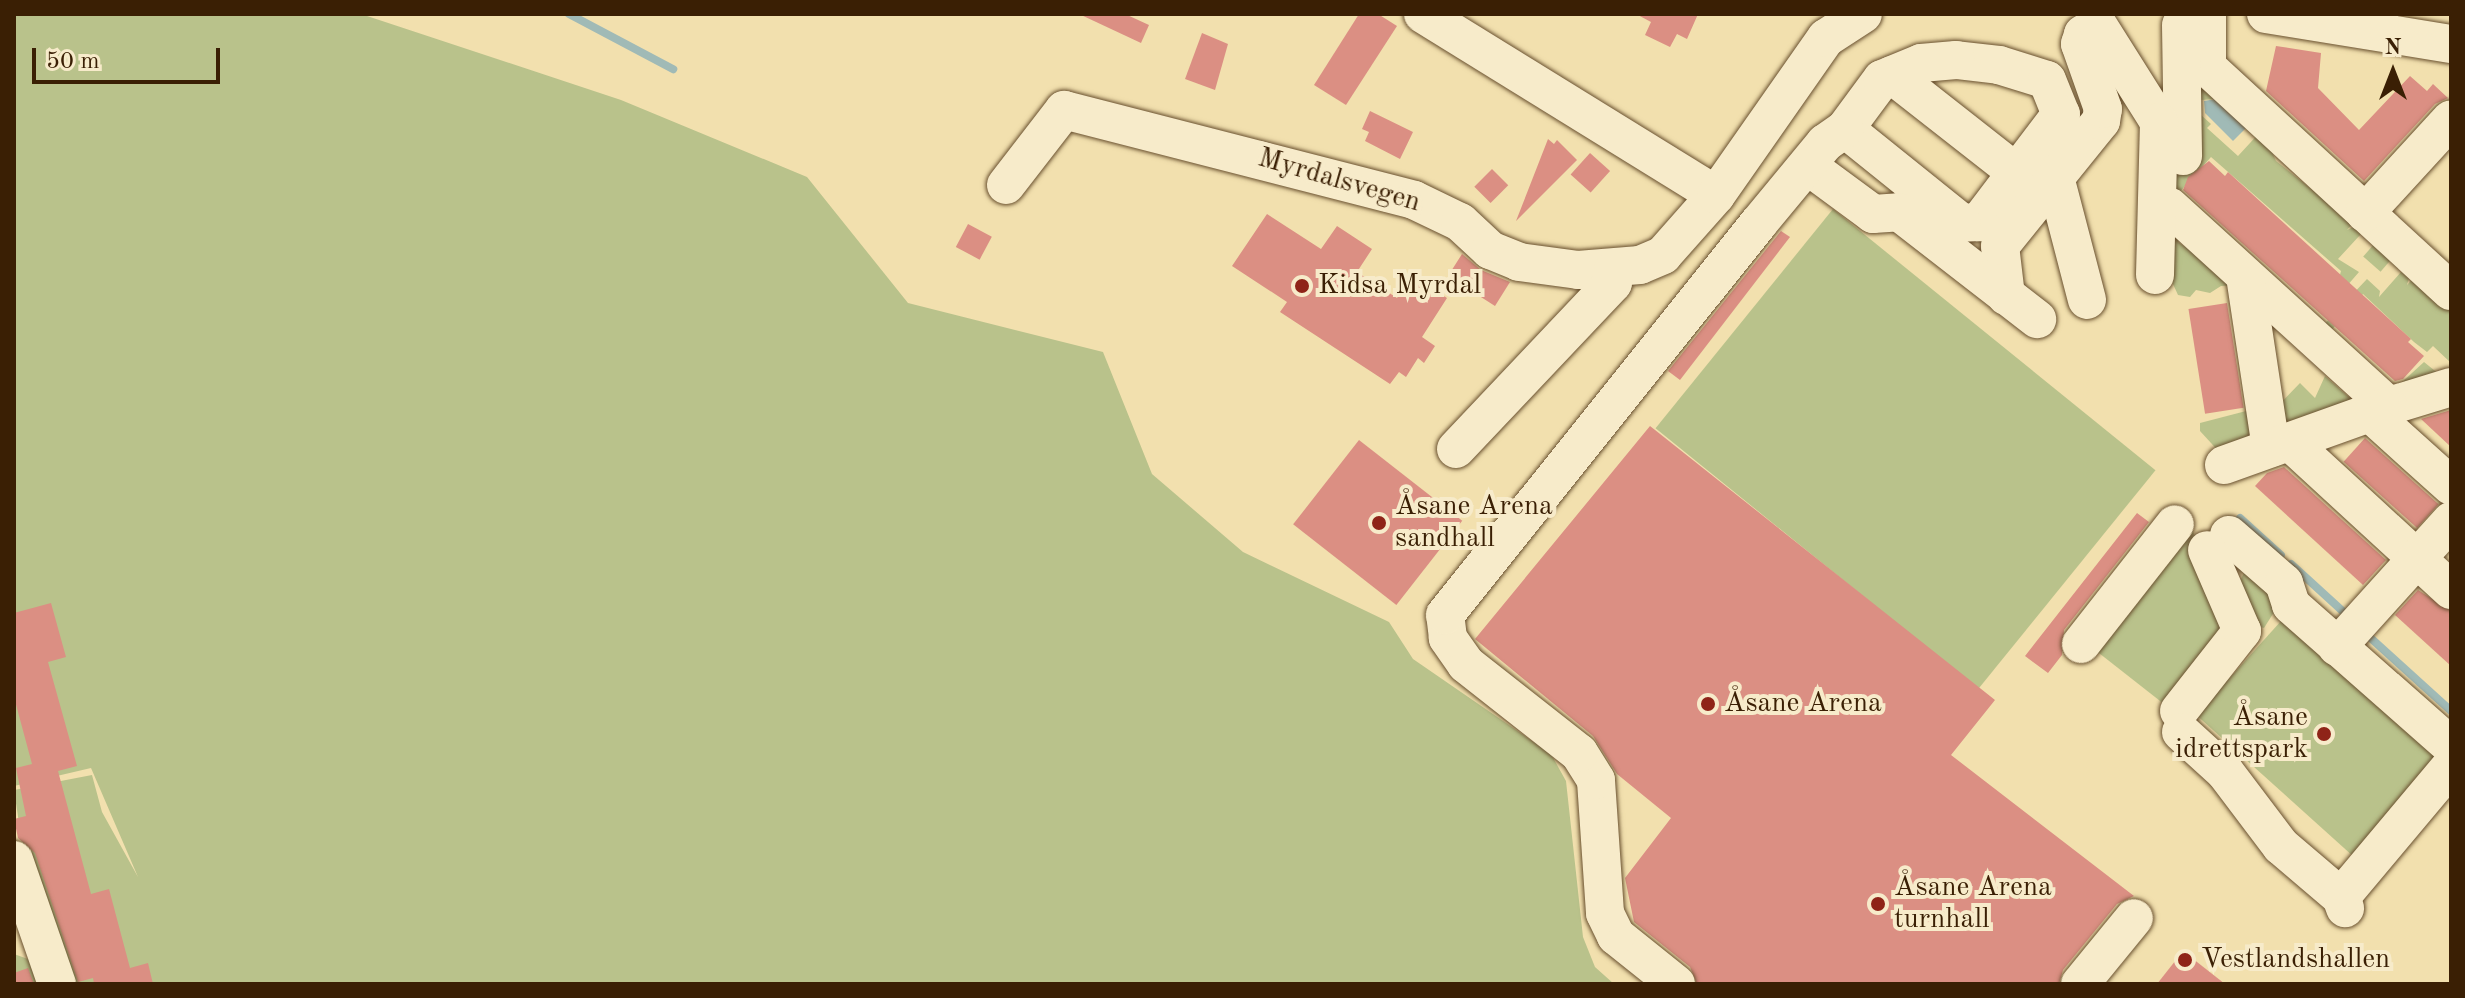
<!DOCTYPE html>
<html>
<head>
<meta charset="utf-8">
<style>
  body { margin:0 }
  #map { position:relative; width:2465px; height:998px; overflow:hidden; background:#f2e0ae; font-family:"Old Standard TT",serif }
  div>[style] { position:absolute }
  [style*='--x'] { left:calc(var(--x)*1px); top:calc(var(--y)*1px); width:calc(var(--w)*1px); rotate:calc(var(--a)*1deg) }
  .green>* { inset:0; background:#b9c28b; transform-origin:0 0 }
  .water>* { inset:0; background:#a0bab6 }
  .stream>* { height:8px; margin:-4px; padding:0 4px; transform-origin:4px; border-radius:4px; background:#a0bab6 }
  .building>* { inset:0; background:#db8f83; transform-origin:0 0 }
  .roads { filter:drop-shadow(0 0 2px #684f2e) drop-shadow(0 0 2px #684f2e) }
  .minor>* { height:38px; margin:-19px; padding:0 19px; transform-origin:19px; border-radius:19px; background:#f7ebca }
  .dots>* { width:22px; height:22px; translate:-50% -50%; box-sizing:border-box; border:4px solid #f7ebca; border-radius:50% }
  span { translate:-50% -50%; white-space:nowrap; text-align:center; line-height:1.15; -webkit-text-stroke:8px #f7ebca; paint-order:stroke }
  .street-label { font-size:28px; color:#3a1f04 }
  .poi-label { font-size:28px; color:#3a1f04 }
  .left { translate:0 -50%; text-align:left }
  .right { translate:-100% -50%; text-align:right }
  .frame { position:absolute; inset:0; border:16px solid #3a1f04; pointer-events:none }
  .north { position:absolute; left:2353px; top:32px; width:80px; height:80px; -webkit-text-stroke:6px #f7ebca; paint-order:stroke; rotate:0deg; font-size:22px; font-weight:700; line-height:32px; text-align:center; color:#3a1f04 }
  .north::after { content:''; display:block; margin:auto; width:28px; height:36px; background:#3a1f04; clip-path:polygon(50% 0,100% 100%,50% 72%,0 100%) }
  .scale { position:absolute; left:32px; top:48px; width:188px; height:36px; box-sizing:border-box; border:4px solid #3a1f04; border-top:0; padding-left:10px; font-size:24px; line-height:28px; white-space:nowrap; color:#3a1f04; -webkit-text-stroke:6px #f7ebca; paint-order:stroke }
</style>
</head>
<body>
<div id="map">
  <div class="green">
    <i style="clip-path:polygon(14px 14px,361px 14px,621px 100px,807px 177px,908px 303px,1103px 352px,1152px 474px,1243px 552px,1389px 622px,1413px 659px,1551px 754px,1566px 781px,1583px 937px,1595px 967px,1614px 984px,62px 984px,30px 896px,14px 790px,92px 775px,102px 812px,138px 877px,91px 768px,14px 786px)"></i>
    <i style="clip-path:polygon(2194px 48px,2216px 99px,2201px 100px,2201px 115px,2211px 124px,2207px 128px,2238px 156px,2262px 130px,2276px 161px,2315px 192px,2332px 192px,2360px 216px,2347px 230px,2353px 227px,2361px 234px,2338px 259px,2359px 272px,2333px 302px,2341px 271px,2211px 157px,2170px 203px)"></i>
    <i style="left:1833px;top:209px;width:415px;height:282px;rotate:39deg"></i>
    <i style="clip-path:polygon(2178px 222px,2178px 242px,2240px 285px,2221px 286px,2210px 293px,2196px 290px,2190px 297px,2178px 295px,2167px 271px)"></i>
    <i style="left:2375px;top:243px;width:23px;height:18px;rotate:41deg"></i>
    <i style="clip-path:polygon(2401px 272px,2409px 278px,2407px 285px,2419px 272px,2451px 300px,2451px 363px,2433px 346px,2427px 352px,2414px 342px,2363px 294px,2329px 333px,2389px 394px,2424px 362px,2445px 379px,2388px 398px,2316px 333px,2367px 279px,2380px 291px,2379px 297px)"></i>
    <i style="clip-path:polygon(2325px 376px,2360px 407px,2276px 437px,2272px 412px,2300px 383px,2315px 398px)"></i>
    <i style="clip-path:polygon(2250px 410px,2265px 441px,2222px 455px,2200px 431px,2200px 423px)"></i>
    <i style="clip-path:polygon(2189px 523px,2236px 627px,2169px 708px,2090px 646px)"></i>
    <i style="clip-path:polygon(2246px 569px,2281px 601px,2264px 628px,2253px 625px,2235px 591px)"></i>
    <i style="left:2290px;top:611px;width:214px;height:140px;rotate:42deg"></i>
    <i style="clip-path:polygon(14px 954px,39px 963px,46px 984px,14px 984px)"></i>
  </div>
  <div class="water">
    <i style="clip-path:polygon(2216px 99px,2247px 127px,2233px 141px,2205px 113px,2204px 101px)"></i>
  </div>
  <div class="stream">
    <i style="--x:569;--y:14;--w:118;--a:27.9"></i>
    <i style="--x:2240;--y:518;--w:55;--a:42.1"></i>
    <i style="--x:2291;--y:564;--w:79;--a:42.4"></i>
    <i style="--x:2364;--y:632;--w:118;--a:42.2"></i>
  </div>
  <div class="building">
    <i style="clip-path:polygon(1079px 14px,1125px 14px,1149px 25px,1141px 43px)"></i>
    <i style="clip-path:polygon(1359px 14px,1378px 14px,1397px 26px,1346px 105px,1314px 85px)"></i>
    <i style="clip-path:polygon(1636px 14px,1698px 14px,1687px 39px,1677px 34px,1670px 47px,1645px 35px,1651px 22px)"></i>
    <i style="clip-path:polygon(1202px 33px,1228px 44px,1215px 90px,1185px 79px)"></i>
    <i style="clip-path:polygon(2276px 46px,2321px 53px,2318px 88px,2359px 130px,2410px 76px,2427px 91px,2433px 84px,2448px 98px,2435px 104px,2364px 181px,2266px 91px)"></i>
    <i style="clip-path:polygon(1370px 111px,1413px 132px,1400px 159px,1365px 141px,1369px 132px,1362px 129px)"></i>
    <i style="clip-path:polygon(1548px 139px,1554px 144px,1557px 140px,1577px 160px,1516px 221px)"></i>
    <i style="left:1590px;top:153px;width:27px;height:29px;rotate:42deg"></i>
    <i style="clip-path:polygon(2209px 161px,2225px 176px,2228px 172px,2411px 339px,2408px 342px,2424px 356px,2403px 379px,2395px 381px,2183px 190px,2188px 177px)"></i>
    <i style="left:1492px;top:169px;width:23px;height:25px;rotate:45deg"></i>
    <i style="clip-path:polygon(1267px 214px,1321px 249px,1337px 226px,1372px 249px,1357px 272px,1397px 298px,1412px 275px,1447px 298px,1422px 337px,1435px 346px,1424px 363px,1418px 358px,1406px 377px,1399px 372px,1390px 384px,1280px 312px,1287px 302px,1232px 266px)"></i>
    <i style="left:968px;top:224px;width:27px;height:26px;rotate:28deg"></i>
    <i style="clip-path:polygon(1781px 231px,1790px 237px,1680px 380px,1668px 371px)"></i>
    <i style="clip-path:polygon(1462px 254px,1481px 270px,1510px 282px,1495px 306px,1448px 276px)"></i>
    <i style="left:2227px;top:303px;width:106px;height:39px;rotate:81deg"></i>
    <i style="clip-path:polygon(2451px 410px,2451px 447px,2421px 419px)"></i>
    <i style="clip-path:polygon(1650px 426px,1995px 700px,1951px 755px,2134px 896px,2117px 904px,2063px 970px,2059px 984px,1697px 984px,1690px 967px,1634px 922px,1625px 878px,1671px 818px,1617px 774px,1593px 736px,1475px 639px)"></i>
    <i style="left:2365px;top:438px;width:99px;height:32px;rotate:42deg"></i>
    <i style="left:1359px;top:440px;width:131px;height:107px;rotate:38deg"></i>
    <i style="clip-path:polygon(2284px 467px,2386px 560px,2363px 585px,2255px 486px,2267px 473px)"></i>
    <i style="clip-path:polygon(2137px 513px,2149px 522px,2064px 630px,2062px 655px,2048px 673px,2025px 656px)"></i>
    <i style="clip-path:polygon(2418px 590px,2451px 611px,2451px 666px,2395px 615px)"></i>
    <i style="clip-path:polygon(51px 603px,66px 657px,48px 662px,77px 766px,58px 771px,91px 894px,109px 889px,130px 968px,148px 963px,153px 984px,94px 984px,93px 978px,78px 982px,35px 853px,18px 838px,14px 819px,26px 816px,16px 768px,32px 764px,14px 697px,14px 613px)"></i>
    <i style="clip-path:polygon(2183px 951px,2225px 984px,2157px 984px)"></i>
    <i style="clip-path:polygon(28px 968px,34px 984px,14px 984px,14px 973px)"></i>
  </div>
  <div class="roads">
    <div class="minor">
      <i style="--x:1423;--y:14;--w:344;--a:31.7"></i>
      <i style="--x:2207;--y:14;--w:53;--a:90"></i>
      <i style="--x:2207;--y:67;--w:331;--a:42.6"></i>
      <i style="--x:2266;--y:14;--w:187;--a:9.2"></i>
      <i style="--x:2181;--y:25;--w:131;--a:89.1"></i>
      <i style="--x:1956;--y:60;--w:43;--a:6.6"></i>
      <i style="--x:1999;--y:65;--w:50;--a:17.4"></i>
      <i style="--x:2047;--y:80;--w:37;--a:68"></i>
      <i style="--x:2061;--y:114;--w:136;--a:127.2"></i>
      <i style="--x:1979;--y:222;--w:17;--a:177"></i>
      <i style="--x:1962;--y:223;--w:150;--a:-141.2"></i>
      <i style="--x:1845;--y:129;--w:62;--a:-53.5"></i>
      <i style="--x:1882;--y:79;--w:42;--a:-22.3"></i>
      <i style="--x:1921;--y:63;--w:35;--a:-5"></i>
      <i style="--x:1892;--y:75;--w:159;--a:38.1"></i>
      <i style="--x:1808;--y:166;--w:81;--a:36.4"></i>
      <i style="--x:1873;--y:214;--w:26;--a:-4"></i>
      <i style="--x:1899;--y:212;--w:175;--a:37.8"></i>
      <i style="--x:2055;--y:177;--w:127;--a:75.4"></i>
      <i style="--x:1006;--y:185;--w:95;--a:-52.3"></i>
      <i style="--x:1064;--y:110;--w:361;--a:14.4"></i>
      <i style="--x:1414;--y:200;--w:51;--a:25.6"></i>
      <i style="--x:1460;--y:222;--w:41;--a:43"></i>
      <i style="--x:1490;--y:250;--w:31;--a:22"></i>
      <i style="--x:1519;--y:262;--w:60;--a:7.7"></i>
      <i style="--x:1578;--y:270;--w:62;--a:-4.6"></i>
      <i style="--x:1640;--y:265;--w:25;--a:-23"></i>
      <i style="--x:1663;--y:255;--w:80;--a:-48.5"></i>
      <i style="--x:1716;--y:195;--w:192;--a:-55"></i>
      <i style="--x:1826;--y:38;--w:44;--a:-33"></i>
      <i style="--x:2170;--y:207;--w:296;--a:42.3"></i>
      <i style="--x:2389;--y:406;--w:65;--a:-17"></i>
      <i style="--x:2365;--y:213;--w:127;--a:-47.5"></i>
      <i style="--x:2245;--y:276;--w:174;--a:81.4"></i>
      <i style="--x:2006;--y:296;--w:50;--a:-96.8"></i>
      <i style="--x:2000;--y:246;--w:161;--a:-51.1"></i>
      <i style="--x:2101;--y:121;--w:12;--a:-81"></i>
      <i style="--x:2103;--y:109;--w:69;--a:-109.5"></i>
      <i style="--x:2080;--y:44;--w:10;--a:-73"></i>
      <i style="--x:2083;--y:34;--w:17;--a:-31"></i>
      <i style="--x:2098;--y:25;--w:115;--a:57.8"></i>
      <i style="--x:2159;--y:122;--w:153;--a:91.5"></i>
      <i style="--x:2370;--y:413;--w:109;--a:42"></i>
      <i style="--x:2290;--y:442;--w:219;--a:42.6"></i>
      <i style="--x:1456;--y:449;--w:228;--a:-46.6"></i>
      <i style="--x:1613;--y:283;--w:13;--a:-90"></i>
      <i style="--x:2224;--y:465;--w:175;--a:-19.7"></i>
      <i style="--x:2229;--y:535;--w:73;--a:41.1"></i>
      <i style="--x:2284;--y:583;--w:23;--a:72"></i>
      <i style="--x:2291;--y:605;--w:213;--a:41.4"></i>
      <i style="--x:2081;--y:644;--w:152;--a:-51.9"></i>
      <i style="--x:2337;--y:647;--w:170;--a:-47.9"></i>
      <i style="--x:2179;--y:711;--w:102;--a:-51.8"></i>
      <i style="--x:2242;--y:631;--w:88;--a:-113.4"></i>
      <i style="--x:2181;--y:732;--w:59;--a:42.3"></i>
      <i style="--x:2225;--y:772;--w:93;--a:52.9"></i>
      <i style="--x:2281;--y:846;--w:79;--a:40.4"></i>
      <i style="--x:2341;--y:897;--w:12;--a:70"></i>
      <i style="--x:14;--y:860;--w:131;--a:70.9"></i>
      <i style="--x:2341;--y:897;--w:171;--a:-50"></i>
      <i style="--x:1676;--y:984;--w:77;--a:-141.3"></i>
      <i style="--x:1616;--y:936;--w:25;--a:-116"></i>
      <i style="--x:1605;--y:913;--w:133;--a:-93.9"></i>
      <i style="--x:1596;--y:780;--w:32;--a:-122"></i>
      <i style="--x:1579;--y:753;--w:144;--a:-141.8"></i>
      <i style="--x:1466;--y:664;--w:32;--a:-125"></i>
      <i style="--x:1448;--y:638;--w:23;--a:-97"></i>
      <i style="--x:1445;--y:615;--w:501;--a:-51.32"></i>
      <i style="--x:1758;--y:224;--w:105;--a:-50.4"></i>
      <i style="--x:1825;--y:143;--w:24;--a:-35"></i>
      <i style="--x:2080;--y:984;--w:85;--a:-50.7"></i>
    </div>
  </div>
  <div class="dots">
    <i style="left:1302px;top:286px;background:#8f2418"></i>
    <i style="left:1379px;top:523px;background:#8f2418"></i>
    <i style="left:1708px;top:704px;background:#8f2418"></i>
    <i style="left:2324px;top:734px;background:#8f2418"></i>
    <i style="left:1878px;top:904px;background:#8f2418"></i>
    <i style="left:2185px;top:960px;background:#8f2418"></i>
  </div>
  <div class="street-label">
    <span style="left:1339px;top:181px;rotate:16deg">Myrdalsvegen</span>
  </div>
  <div class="poi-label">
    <span class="left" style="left:1318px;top:286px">Kidsa Myrdal</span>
    <span class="left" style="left:1395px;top:523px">Åsane Arena<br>sandhall</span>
    <span class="left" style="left:1724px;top:704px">Åsane Arena</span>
    <span class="right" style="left:2308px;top:734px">Åsane<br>idrettspark</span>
    <span class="left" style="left:1894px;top:904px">Åsane Arena<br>turnhall</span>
    <span class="left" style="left:2201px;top:960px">Vestlandshallen</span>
  </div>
  <div class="frame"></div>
  <div class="north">N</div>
  <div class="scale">50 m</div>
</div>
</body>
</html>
